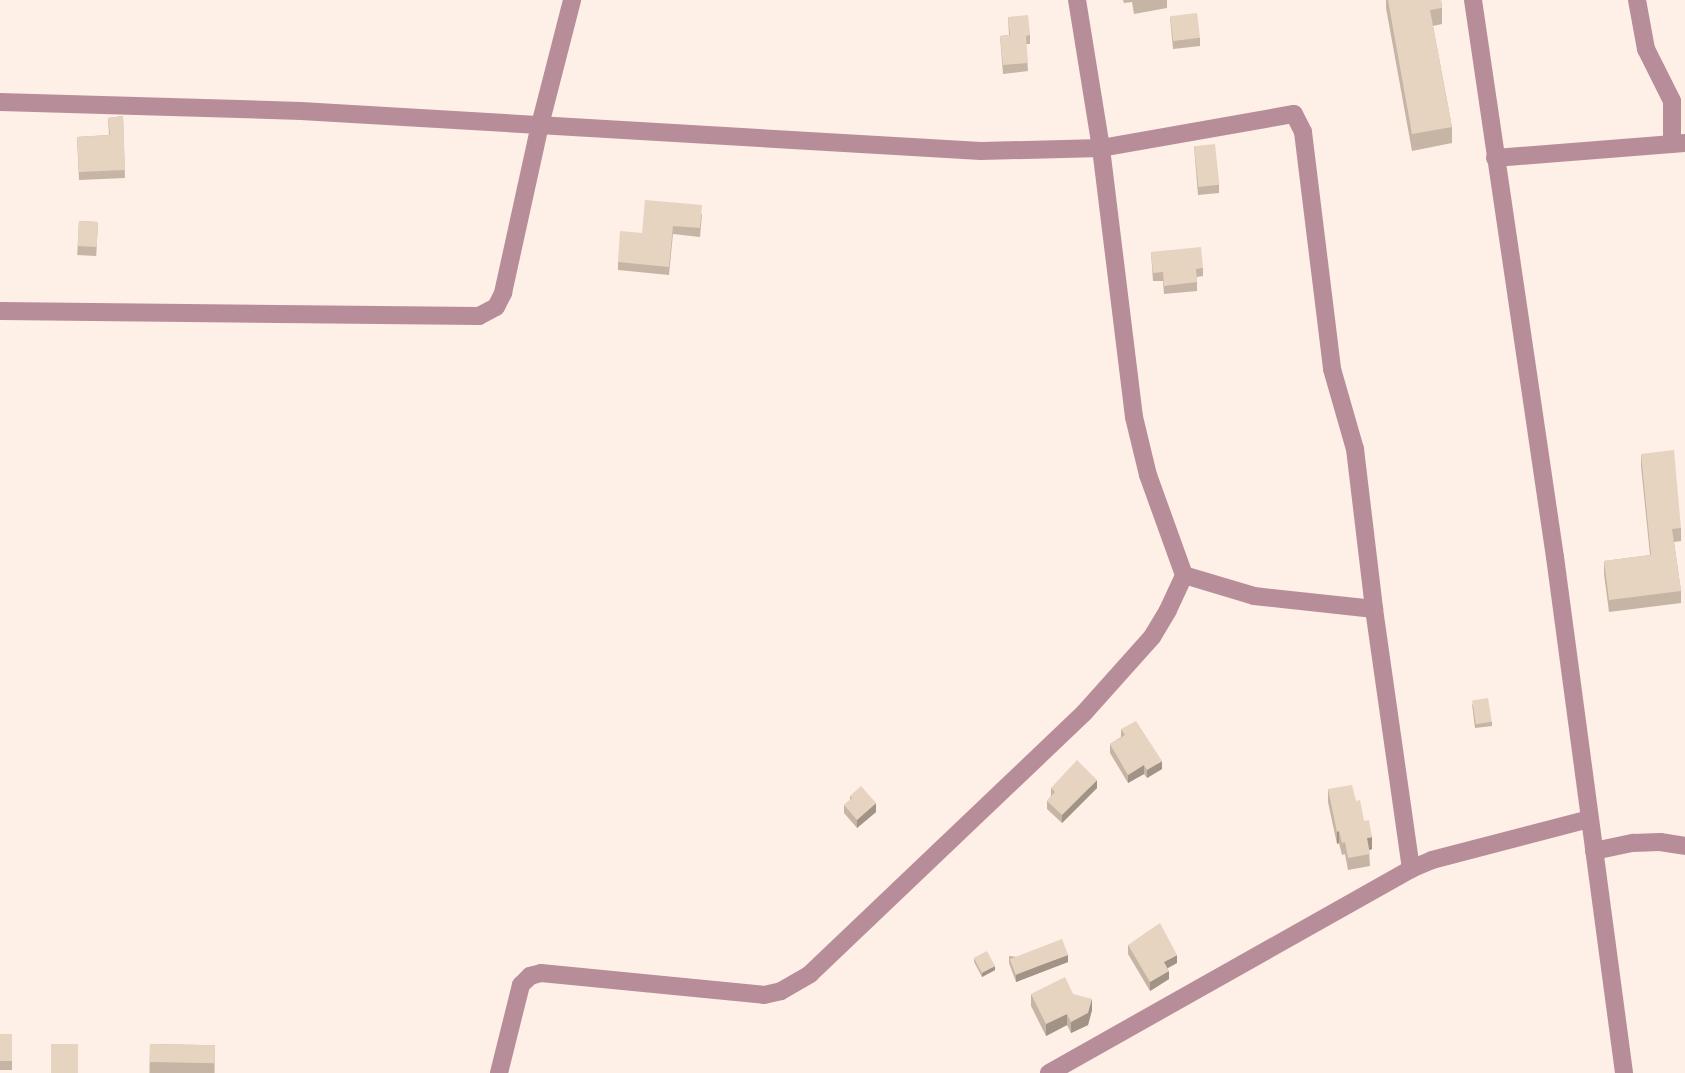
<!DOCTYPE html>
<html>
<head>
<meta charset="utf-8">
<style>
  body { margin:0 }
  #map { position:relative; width:1685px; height:1073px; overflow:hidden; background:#feefe7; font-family:Mulish,sans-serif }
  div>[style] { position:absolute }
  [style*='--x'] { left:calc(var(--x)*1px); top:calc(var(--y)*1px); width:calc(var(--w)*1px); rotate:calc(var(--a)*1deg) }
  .street>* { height:18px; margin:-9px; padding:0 9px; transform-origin:9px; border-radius:9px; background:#b88d9a }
  .wall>* { inset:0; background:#c6b5a5; transform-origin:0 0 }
  .shaded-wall>* { inset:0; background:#a19486 }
  .building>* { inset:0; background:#e6d3c0; transform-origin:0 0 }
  span { translate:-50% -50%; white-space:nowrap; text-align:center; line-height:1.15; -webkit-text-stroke:5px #fff; paint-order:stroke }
</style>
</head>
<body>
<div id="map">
  <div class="street">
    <i style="--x:1473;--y:0;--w:563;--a:81.63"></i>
    <i style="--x:1555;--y:557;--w:521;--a:82.38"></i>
    <i style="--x:1637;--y:0;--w:50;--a:79.6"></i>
    <i style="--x:1646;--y:49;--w:58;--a:63.4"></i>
    <i style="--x:1672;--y:101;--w:43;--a:90"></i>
    <i style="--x:0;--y:102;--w:301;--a:1.7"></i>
    <i style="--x:301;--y:111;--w:681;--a:3.37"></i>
    <i style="--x:981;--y:151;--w:120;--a:-1.4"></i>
    <i style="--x:1101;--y:148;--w:196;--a:-10"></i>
    <i style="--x:1294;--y:114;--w:20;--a:63"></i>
    <i style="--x:1303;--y:132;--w:239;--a:83"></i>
    <i style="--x:1332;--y:369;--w:83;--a:74"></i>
    <i style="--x:1355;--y:449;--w:161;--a:83.2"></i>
    <i style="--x:1374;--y:609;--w:263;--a:81.9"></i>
    <i style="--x:1495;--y:158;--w:191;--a:-4.5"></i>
    <i style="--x:0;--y:311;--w:479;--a:0.6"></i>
    <i style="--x:479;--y:316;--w:19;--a:-28"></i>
    <i style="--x:496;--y:307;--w:16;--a:-63"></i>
    <i style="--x:503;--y:293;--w:172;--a:-77.6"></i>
    <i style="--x:540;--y:125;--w:129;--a:-75.6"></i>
    <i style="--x:1184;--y:575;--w:73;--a:16.7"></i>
    <i style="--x:1254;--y:596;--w:121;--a:6.2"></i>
    <i style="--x:1594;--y:851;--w:40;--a:-12"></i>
    <i style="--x:1633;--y:843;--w:27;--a:-2"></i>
    <i style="--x:1660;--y:842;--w:25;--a:9"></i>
    <i style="--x:499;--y:1073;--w:91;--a:-76"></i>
    <i style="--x:521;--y:985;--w:13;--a:-45"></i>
    <i style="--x:530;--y:976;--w:11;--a:-15"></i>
    <i style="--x:541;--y:973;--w:224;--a:5.6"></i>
    <i style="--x:764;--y:995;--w:17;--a:-13"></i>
    <i style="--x:781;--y:991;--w:34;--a:-30"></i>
    <i style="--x:810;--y:974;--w:378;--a:-43.6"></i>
    <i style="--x:1084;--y:713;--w:102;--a:-48.2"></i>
    <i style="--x:1152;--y:637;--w:31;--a:-59"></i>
    <i style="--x:1168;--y:610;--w:38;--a:-65"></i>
    <i style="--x:1184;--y:575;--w:106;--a:-109.8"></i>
    <i style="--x:1148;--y:475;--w:60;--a:-103.6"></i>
    <i style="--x:1134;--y:417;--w:271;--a:-97"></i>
    <i style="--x:1101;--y:148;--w:150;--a:-99.2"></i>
    <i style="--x:1049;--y:1073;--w:416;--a:-29.4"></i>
    <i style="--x:1411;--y:869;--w:23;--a:-23"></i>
    <i style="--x:1432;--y:860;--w:162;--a:-14.6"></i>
  </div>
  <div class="wall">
    <i style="clip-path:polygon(1123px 0,1167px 0,1167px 8px,1134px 14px,1132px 2px,1124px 3px)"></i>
    <i style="clip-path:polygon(1386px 0,1441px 0,1442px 8px,1442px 24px,1433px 26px,1452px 127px,1452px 143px,1412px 151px,1386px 8px)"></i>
    <i style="clip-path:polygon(1008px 17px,1030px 35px,1030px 44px,1026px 44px,1028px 71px,1003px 74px,1000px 36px,1009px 35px)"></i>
    <i style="clip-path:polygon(1170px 17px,1200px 38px,1200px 46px,1173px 49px)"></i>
    <i style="clip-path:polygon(123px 116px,125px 178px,79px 180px,77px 137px,109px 135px,108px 118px)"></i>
    <i style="clip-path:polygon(1194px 146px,1219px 185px,1219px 193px,1198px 195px)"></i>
    <i style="clip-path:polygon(702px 214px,700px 237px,673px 234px,669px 275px,618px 270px,618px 262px,642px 233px)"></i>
    <i style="left:79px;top:221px;width:19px;height:34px;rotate:3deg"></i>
    <i style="clip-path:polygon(1151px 252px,1203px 268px,1203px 276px,1197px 277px,1197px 291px,1164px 294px,1163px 281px,1153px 281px)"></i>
    <i style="clip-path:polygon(1641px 454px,1681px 528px,1681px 541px,1674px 542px,1681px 591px,1681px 603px,1609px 612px,1604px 574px,1604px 561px,1650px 555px,1641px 466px)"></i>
    <i style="clip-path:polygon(1472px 704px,1492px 722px,1492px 726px,1475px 728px)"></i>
    <i style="clip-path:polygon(1121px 729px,1162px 769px,1147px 778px,1144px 774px,1128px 783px,1110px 753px,1110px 744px,1121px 737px)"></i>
    <i style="clip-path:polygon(1051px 788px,1097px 788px,1062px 823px,1047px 809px,1047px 801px,1051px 796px)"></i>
    <i style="clip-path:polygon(1328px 789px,1356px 801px,1364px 821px,1372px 849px,1369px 850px,1370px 866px,1348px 870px,1345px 854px,1342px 855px,1339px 843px,1337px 844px,1328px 802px)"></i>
    <i style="clip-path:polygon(850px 796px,876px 812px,857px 828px,844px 813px,844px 805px,850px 800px)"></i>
    <i style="clip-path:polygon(1128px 945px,1177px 963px,1168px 968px,1169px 979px,1150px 991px,1128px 954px)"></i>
    <i style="clip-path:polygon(1009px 956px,1068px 962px,1016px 982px,1009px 963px)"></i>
    <i style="clip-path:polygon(974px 958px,995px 970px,982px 977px,974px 962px)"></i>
    <i style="clip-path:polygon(1031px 994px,1073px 994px,1092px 1010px,1088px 1025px,1071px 1033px,1067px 1025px,1046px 1036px,1031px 1006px)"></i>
    <i style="left:12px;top:1034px;width:36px;height:12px;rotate:90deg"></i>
    <i style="left:150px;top:1044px;width:65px;height:29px;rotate:1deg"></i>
  </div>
  <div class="shaded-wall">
    <i style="clip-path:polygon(1162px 761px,1162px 769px,1147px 778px,1147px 770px)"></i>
    <i style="clip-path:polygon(1144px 765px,1144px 774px,1128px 783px,1128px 775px)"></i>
    <i style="clip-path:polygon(1097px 780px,1097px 788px,1062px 823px,1062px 815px)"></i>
    <i style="clip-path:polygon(876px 803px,876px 812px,857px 828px,857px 820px)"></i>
    <i style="clip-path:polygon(1339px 831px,1339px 843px,1337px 844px,1337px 832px)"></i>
    <i style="clip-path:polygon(1372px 837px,1372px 849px,1367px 851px,1367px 838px)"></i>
    <i style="clip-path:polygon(1068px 955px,1068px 962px,1016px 982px,1016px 974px)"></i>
    <i style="clip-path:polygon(1177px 955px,1177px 963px,1164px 970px,1164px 962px)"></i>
    <i style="clip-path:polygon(995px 966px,995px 970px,982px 977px,982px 973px)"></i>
    <i style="clip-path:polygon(1169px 971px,1169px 979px,1150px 991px,1150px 982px)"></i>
    <i style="clip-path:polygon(1092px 999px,1092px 1010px,1088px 1025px,1071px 1033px,1071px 1022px)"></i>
    <i style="clip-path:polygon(1067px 1014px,1067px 1025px,1046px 1036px,1046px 1024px)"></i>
  </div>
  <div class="building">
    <i style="clip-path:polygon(1388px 0,1441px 0,1442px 8px,1430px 10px,1452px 127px,1412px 134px)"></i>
    <i style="left:1197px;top:13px;width:25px;height:27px;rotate:83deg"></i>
    <i style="clip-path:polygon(1028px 15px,1030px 35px,1026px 36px,1028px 63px,1003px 65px,1000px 36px,1010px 35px,1008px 17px)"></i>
    <i style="clip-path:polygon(123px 116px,125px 170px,79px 172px,77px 137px,110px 135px,108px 118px)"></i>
    <i style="left:1215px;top:144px;width:41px;height:21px;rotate:84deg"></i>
    <i style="clip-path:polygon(645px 200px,702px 205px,700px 228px,673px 226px,669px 267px,618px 262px,620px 231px,642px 233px)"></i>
    <i style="left:79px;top:221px;width:19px;height:25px;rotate:3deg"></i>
    <i style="clip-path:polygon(1201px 247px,1203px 268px,1196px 269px,1197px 282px,1164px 286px,1163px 272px,1153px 273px,1151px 252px)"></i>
    <i style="clip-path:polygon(1674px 450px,1681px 528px,1672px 529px,1681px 591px,1609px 600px,1604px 561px,1651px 555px,1641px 454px)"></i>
    <i style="left:1488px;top:698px;width:24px;height:16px;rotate:81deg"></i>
    <i style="clip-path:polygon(1136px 721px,1162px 761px,1147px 770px,1144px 765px,1128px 775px,1110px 744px,1125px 735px,1121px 729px)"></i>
    <i style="clip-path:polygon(1077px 760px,1097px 780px,1062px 815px,1047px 801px,1055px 792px,1051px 788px)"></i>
    <i style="clip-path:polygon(1352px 785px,1356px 801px,1360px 800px,1364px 821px,1369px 820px,1372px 837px,1367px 838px,1370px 854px,1348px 858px,1345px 842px,1342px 843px,1339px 831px,1337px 832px,1328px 789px)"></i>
    <i style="clip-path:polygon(861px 786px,876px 803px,857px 820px,844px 805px,852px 798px,850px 796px)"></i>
    <i style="clip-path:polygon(1160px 923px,1177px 955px,1164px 962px,1169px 971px,1150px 982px,1128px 945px)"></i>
    <i style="left:1062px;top:939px;width:17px;height:56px;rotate:69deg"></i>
    <i style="left:987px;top:951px;width:17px;height:15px;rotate:62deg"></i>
    <i style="clip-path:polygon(1065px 977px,1073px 994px,1092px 999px,1088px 1013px,1071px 1022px,1067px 1014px,1046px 1024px,1031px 994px)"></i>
    <i style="left:12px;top:1034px;width:27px;height:12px;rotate:90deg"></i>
    <i style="left:51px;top:1044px;width:27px;height:29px"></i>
    <i style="left:150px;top:1044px;width:65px;height:18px;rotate:1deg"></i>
  </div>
</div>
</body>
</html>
